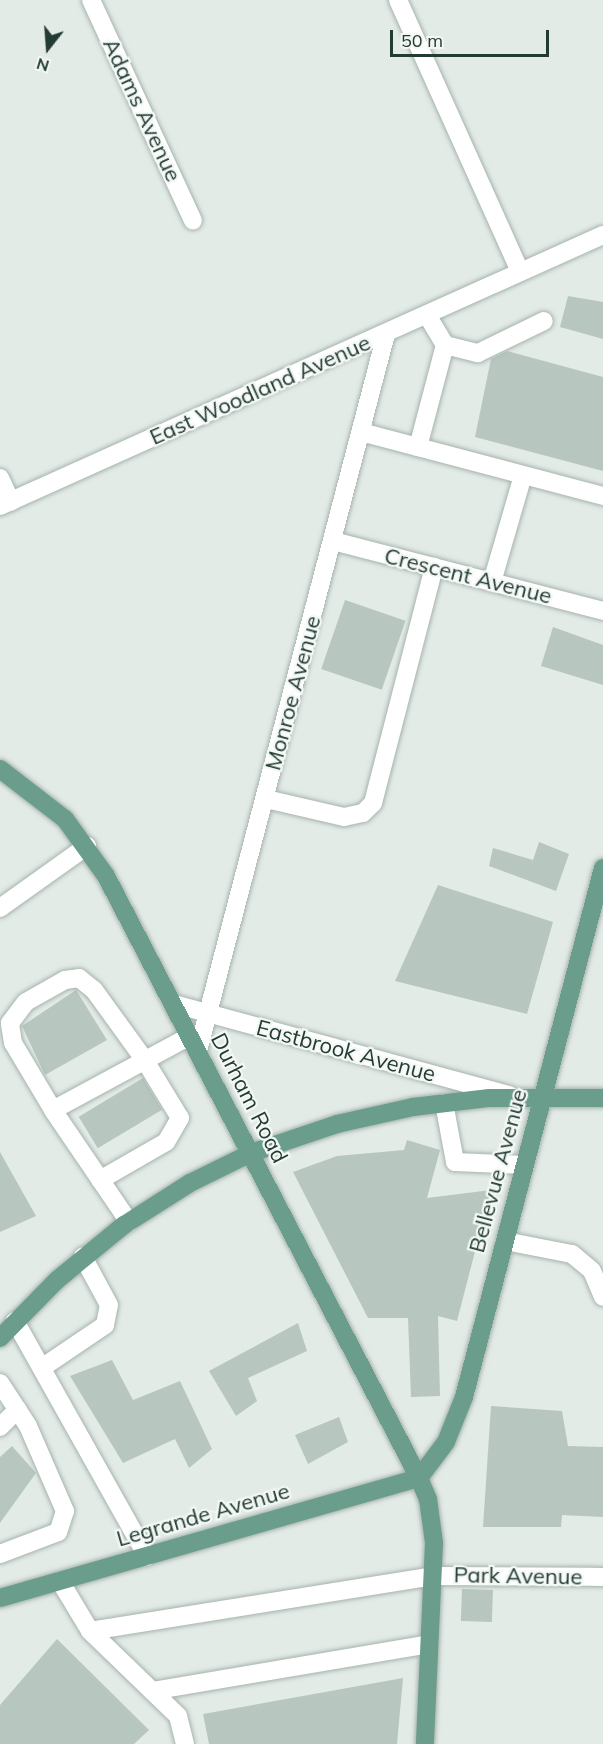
<!DOCTYPE html>
<html>
<head>
<meta charset="utf-8">
<style>
  body { margin:0 }
  #map { position:relative; width:603px; height:1744px; overflow:hidden; background:#e3ebe7; font-family:Mulish,sans-serif }
  div>[style] { position:absolute }
  [style*='--x'] { left:calc(var(--x)*1px); top:calc(var(--y)*1px); width:calc(var(--w)*1px); rotate:calc(var(--a)*1deg) }
  .building>* { inset:0; background:#b8c6c0; transform-origin:0 0 }
  .roads { filter:drop-shadow(0 0 2px #a6b3ad) drop-shadow(0 0 2px #a6b3ad) }
  .minor>* { height:18px; margin:-9px; padding:0 9px; transform-origin:9px; border-radius:9px; background:#fff }
  .major>* { height:18px; margin:-9px; padding:0 9px; transform-origin:9px; border-radius:9px; background:#6b9d8d }
  span { translate:-50% -50%; white-space:nowrap; text-align:center; line-height:1.15; -webkit-text-stroke:4.5px #f3f8f5; paint-order:stroke }
  .street-label { font-size:22px; color:#243b33 }
  .north { position:absolute; left:18px; top:18px; width:60px; height:60px; -webkit-text-stroke:4px #f3f8f5; paint-order:stroke; rotate:197deg; font-size:16px; font-weight:700; line-height:24px; text-align:center; color:#243b33 }
  .north::after { content:''; display:block; margin:auto; width:21px; height:27px; background:#243b33; clip-path:polygon(50% 0,100% 100%,50% 72%,0 100%) }
  .scale { position:absolute; left:390px; top:30px; width:159px; height:27px; box-sizing:border-box; border:3px solid #243b33; border-top:0; padding-left:8px; font-size:18px; line-height:21px; white-space:nowrap; color:#243b33; -webkit-text-stroke:4px #f3f8f5; paint-order:stroke }
</style>
</head>
<body>
<div id="map">
  <div class="building">
    <i style="clip-path:polygon(568px 296px,603px 302px,603px 339px,560px 327px)"></i>
    <i style="clip-path:polygon(507px 351px,603px 377px,603px 471px,475px 437px,491px 359px)"></i>
    <i style="left:345px;top:600px;width:64px;height:73px;rotate:19deg"></i>
    <i style="clip-path:polygon(553px 627px,603px 645px,603px 685px,541px 666px)"></i>
    <i style="clip-path:polygon(539px 842px,569px 854px,556px 891px,489px 866px,493px 848px,533px 860px)"></i>
    <i style="clip-path:polygon(438px 885px,553px 922px,527px 1014px,395px 981px)"></i>
    <i style="clip-path:polygon(76px 990px,107px 1040px,45px 1075px,22px 1026px)"></i>
    <i style="left:143px;top:1078px;width:37px;height:75px;rotate:59deg"></i>
    <i style="clip-path:polygon(407px 1140px,440px 1150px,427px 1198px,491px 1190px,457px 1321px,438px 1316px,440px 1396px,411px 1397px,408px 1318px,368px 1318px,293px 1172px,337px 1156px,404px 1150px)"></i>
    <i style="clip-path:polygon(0 1152px,36px 1216px,0 1232px)"></i>
    <i style="clip-path:polygon(298px 1323px,307px 1351px,248px 1378px,257px 1401px,236px 1416px,209px 1371px)"></i>
    <i style="clip-path:polygon(112px 1360px,133px 1400px,180px 1381px,212px 1449px,189px 1468px,175px 1439px,123px 1463px,70px 1376px)"></i>
    <i style="clip-path:polygon(491px 1406px,562px 1411px,568px 1446px,603px 1447px,603px 1517px,562px 1515px,561px 1527px,483px 1527px)"></i>
    <i style="clip-path:polygon(339px 1417px,348px 1442px,308px 1464px,295px 1435px)"></i>
    <i style="clip-path:polygon(12px 1446px,36px 1473px,0 1523px,0 1457px)"></i>
    <i style="left:462px;top:1589px;width:31px;height:32px;rotate:2deg"></i>
    <i style="clip-path:polygon(57px 1639px,149px 1730px,134px 1744px,0 1744px,0 1705px)"></i>
    <i style="clip-path:polygon(403px 1678px,397px 1744px,209px 1744px,203px 1714px)"></i>
  </div>
  <div class="roads">
    <div class="minor">
      <i style="--x:91;--y:0;--w:243;--a:65.2"></i>
      <i style="--x:398;--y:0;--w:298;--a:65.8"></i>
      <i style="--x:427;--y:315;--w:35;--a:59"></i>
      <i style="--x:445;--y:345;--w:34;--a:14"></i>
      <i style="--x:478;--y:353;--w:73;--a:-25.9"></i>
      <i style="--x:361;--y:432;--w:250;--a:14.8"></i>
      <i style="--x:418;--y:447;--w:106;--a:-75.2"></i>
      <i style="--x:0;--y:478;--w:26;--a:65"></i>
      <i style="--x:0;--y:506;--w:661;--a:-24.2"></i>
      <i style="--x:333;--y:541;--w:279;--a:14.5"></i>
      <i style="--x:492;--y:582;--w:111;--a:-73.8"></i>
      <i style="--x:266;--y:799;--w:80;--a:13"></i>
      <i style="--x:344;--y:817;--w:19;--a:-12"></i>
      <i style="--x:363;--y:813;--w:14;--a:-45"></i>
      <i style="--x:373;--y:803;--w:244;--a:-75.5"></i>
      <i style="--x:0;--y:908;--w:107;--a:-35.5"></i>
      <i style="--x:174;--y:1004;--w:348;--a:15.2"></i>
      <i style="--x:198;--y:1051;--w:741;--a:-75.31"></i>
      <i style="--x:444;--y:1103;--w:60;--a:79.4"></i>
      <i style="--x:455;--y:1162;--w:70;--a:2.5"></i>
      <i style="--x:53;--y:1110;--w:78;--a:-120.8"></i>
      <i style="--x:13;--y:1043;--w:20;--a:-99"></i>
      <i style="--x:10;--y:1023;--w:26;--a:-53"></i>
      <i style="--x:26;--y:1002;--w:45;--a:-29.4"></i>
      <i style="--x:65;--y:980;--w:14;--a:-8"></i>
      <i style="--x:79;--y:978;--w:19;--a:39"></i>
      <i style="--x:94;--y:990;--w:85;--a:54.1"></i>
      <i style="--x:144;--y:1059;--w:69;--a:58.6"></i>
      <i style="--x:180;--y:1118;--w:28;--a:120"></i>
      <i style="--x:166;--y:1142;--w:76;--a:150.1"></i>
      <i style="--x:129;--y:1222;--w:135;--a:-124.2"></i>
      <i style="--x:53;--y:1110;--w:156;--a:-28.4"></i>
      <i style="--x:505;--y:1241;--w:68;--a:11"></i>
      <i style="--x:572;--y:1254;--w:26;--a:40"></i>
      <i style="--x:592;--y:1271;--w:28;--a:67"></i>
      <i style="--x:15;--y:1321;--w:270;--a:60.7"></i>
      <i style="--x:43;--y:1367;--w:75;--a:-34.1"></i>
      <i style="--x:105;--y:1325;--w:20;--a:-79"></i>
      <i style="--x:109;--y:1305;--w:55;--a:-118.4"></i>
      <i style="--x:0;--y:1383;--w:51;--a:56.9"></i>
      <i style="--x:28;--y:1426;--w:93;--a:66.5"></i>
      <i style="--x:65;--y:1511;--w:22;--a:108"></i>
      <i style="--x:58;--y:1532;--w:62;--a:159.2"></i>
      <i style="--x:0;--y:1427;--w:25;--a:-45"></i>
      <i style="--x:60;--y:1581;--w:58;--a:59"></i>
      <i style="--x:90;--y:1631;--w:122;--a:44"></i>
      <i style="--x:178;--y:1716;--w:29;--a:76"></i>
      <i style="--x:90;--y:1631;--w:346;--a:-9.1"></i>
      <i style="--x:432;--y:1576;--w:171;--a:0.3"></i>
      <i style="--x:152;--y:1691;--w:281;--a:-9.6"></i>
    </div>
    <div class="major">
      <i style="--x:0;--y:769;--w:82;--a:37.6"></i>
      <i style="--x:65;--y:819;--w:70;--a:54.3"></i>
      <i style="--x:106;--y:876;--w:679;--a:62.53"></i>
      <i style="--x:419;--y:1478;--w:23;--a:67"></i>
      <i style="--x:428;--y:1499;--w:44;--a:82.2"></i>
      <i style="--x:434;--y:1543;--w:201;--a:92.6"></i>
      <i style="--x:0;--y:1338;--w:81;--a:-45.5"></i>
      <i style="--x:57;--y:1280;--w:87;--a:-39.4"></i>
      <i style="--x:124;--y:1225;--w:78;--a:-32.5"></i>
      <i style="--x:190;--y:1183;--w:68;--a:-26.2"></i>
      <i style="--x:251;--y:1153;--w:91;--a:-18.6"></i>
      <i style="--x:337;--y:1124;--w:78;--a:-12.6"></i>
      <i style="--x:413;--y:1107;--w:77;--a:-6.8"></i>
      <i style="--x:489;--y:1098;--w:114;--a:0"></i>
      <i style="--x:419;--y:1478;--w:45;--a:-53.1"></i>
      <i style="--x:446;--y:1442;--w:48;--a:-68.2"></i>
      <i style="--x:464;--y:1397;--w:547;--a:-75.28"></i>
      <i style="--x:0;--y:1598;--w:436;--a:-16"></i>
    </div>
  </div>
  <div class="street-label">
    <span style="left:142px;top:110px;rotate:65deg">Adams Avenue</span>
    <span style="left:260px;top:390px;rotate:-24deg">East Woodland Avenue</span>
    <span style="left:468px;top:576px;rotate:14deg">Crescent Avenue</span>
    <span style="left:293px;top:693px;rotate:-75deg">Monroe Avenue</span>
    <span style="left:346px;top:1051px;rotate:15deg">Eastbrook Avenue</span>
    <span style="left:249px;top:1098px;rotate:63deg">Durham Road</span>
    <span style="left:498px;top:1171px;rotate:-75deg">Bellevue Avenue</span>
    <span style="left:203px;top:1515px;rotate:-16deg">Legrande Avenue</span>
    <span style="left:518px;top:1576px;rotate:1deg">Park Avenue</span>
  </div>
  <div class="north">N</div>
  <div class="scale">50 m</div>
</div>
</body>
</html>
